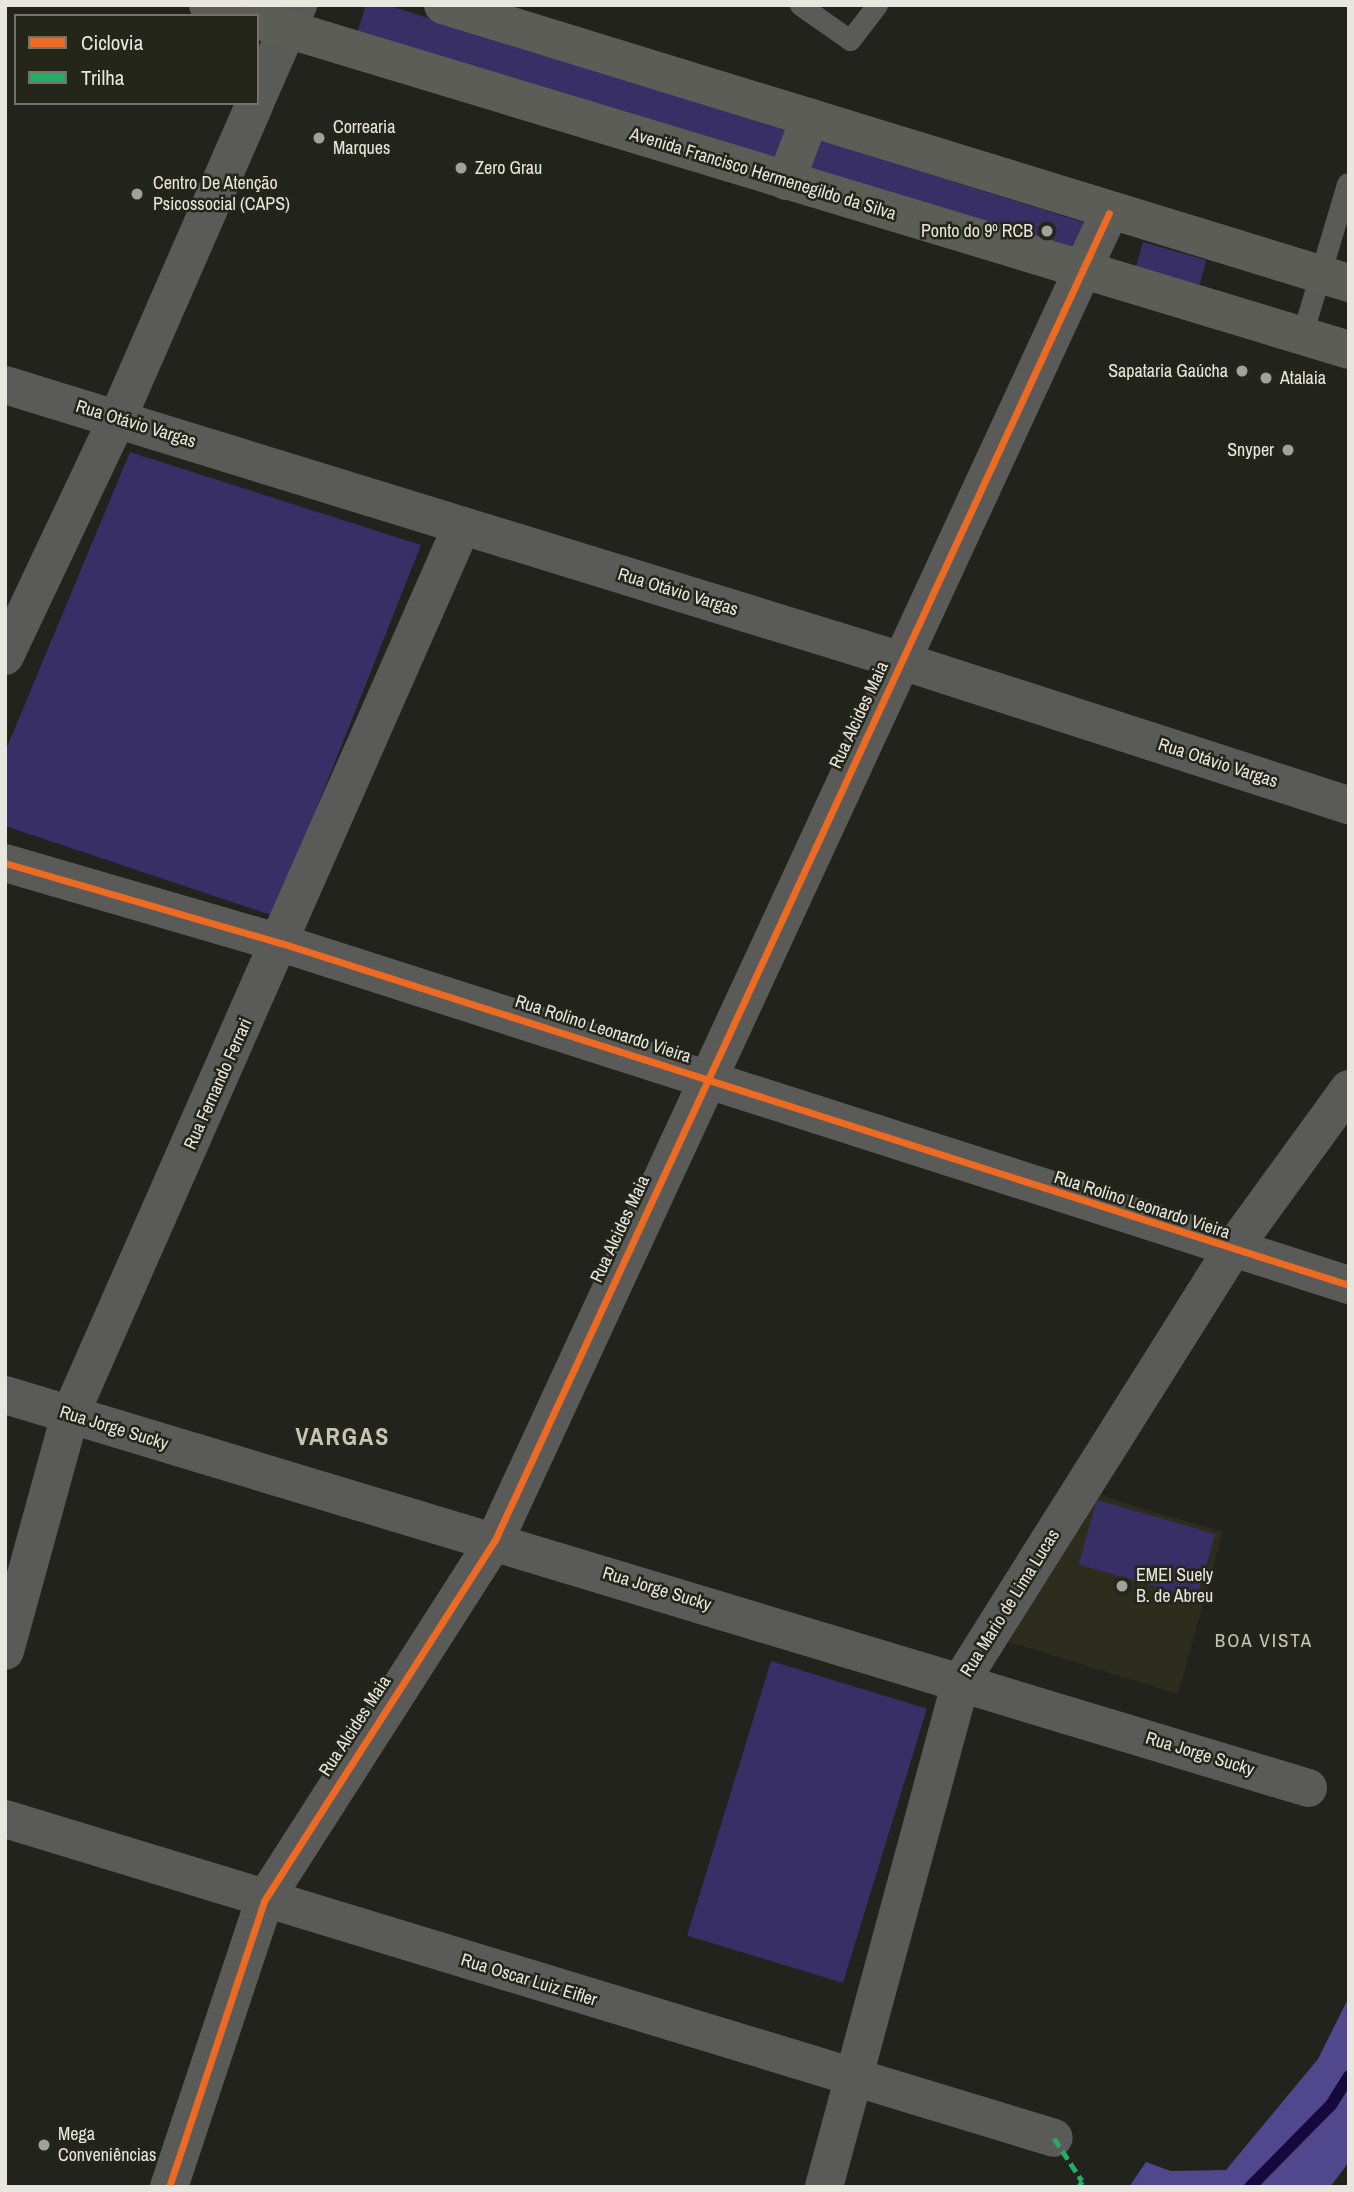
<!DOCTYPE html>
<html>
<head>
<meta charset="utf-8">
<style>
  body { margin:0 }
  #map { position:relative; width:1354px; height:2192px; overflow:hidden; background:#23231d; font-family:"Archivo Narrow",sans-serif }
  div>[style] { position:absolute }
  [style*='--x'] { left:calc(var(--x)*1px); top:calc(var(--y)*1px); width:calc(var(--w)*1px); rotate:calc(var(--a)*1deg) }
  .built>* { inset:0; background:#2d2d1e }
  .green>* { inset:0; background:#372f66; transform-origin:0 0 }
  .forest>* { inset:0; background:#51478c }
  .stream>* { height:12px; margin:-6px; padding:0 6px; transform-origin:6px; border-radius:6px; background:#17083c }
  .service>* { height:21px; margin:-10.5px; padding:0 10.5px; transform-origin:10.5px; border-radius:10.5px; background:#5a5a58 }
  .minor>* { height:38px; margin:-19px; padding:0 19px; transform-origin:19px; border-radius:19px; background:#5a5a58 }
  .secondary>* { height:38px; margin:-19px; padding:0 19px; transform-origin:19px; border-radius:19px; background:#5d5d58 }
  .quiet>* { height:5px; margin-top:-2.5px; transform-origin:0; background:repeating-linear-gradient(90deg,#26ab63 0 10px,transparent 0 15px) }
  .cycleway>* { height:7px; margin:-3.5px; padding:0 3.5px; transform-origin:3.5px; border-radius:3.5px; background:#ed6a23 }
  .dots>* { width:19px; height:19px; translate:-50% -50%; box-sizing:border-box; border:4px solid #25261a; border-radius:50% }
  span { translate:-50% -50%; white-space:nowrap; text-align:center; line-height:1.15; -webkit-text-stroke:5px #25261a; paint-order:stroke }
  .poi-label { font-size:18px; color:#e7e7e0 }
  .left { translate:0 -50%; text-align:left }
  .right { translate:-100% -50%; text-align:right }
  .street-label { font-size:18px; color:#e7e7e0 }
  .neighbourhood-label { font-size:19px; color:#c5c6b7; letter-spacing:2px }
  .district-label { font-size:24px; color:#c5c6b7; font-weight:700; letter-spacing:2px }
  .frame { position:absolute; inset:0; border:7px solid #e7e7e0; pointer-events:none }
  .legend { position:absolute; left:14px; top:14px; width:245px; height:91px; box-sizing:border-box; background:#25261a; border:2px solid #737369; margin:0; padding:9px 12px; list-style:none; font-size:21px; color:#e7e7e0 }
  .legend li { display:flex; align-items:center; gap:14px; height:35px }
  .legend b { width:35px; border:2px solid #737369 }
</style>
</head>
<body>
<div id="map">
  <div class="built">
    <i style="clip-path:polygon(1091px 1493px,1223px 1532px,1178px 1694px,1003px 1640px)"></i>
  </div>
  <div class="green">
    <i style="clip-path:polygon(366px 5px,387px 5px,1086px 223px,1075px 260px,356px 36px)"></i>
    <i style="left:1143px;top:242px;width:66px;height:33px;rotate:16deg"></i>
    <i style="clip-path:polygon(130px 452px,421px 545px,274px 916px,5px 826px,5px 752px)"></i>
    <i style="left:1097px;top:1500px;width:123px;height:67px;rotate:16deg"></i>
    <i style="left:771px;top:1661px;width:163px;height:287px;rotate:17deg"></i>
  </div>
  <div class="forest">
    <i style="clip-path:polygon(1349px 1997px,1349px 2162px,1330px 2187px,1129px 2187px,1146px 2162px,1171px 2171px,1226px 2170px,1318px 2059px)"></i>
  </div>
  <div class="stream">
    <i style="--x:1250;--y:2187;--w:115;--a:-45.4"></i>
    <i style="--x:1331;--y:2105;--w:34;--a:-58"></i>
  </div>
  <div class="service">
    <i style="--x:800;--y:5;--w:61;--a:35"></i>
    <i style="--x:850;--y:40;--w:44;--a:-52.4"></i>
    <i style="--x:1302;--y:335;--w:158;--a:-73.4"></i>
  </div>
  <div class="minor">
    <i style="--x:257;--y:98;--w:102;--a:-66.2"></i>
    <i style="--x:5;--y:385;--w:939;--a:17.1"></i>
    <i style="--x:902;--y:661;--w:470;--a:17.9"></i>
    <i style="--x:5;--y:656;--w:264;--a:-64.7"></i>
    <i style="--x:118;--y:417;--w:343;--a:-66.4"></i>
    <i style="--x:5;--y:863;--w:287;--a:16.2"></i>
    <i style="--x:281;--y:943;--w:1121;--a:17.76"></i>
    <i style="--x:5;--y:1395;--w:1361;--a:16.78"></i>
    <i style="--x:5;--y:1651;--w:245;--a:-74.6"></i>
    <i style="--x:70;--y:1415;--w:972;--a:-66.21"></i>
    <i style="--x:5;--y:1819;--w:1096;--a:16.91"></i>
    <i style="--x:169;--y:2187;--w:301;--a:-71.6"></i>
    <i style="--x:264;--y:1901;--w:429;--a:-57.4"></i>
    <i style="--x:495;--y:1540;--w:1462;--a:-65.17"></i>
    <i style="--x:824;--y:2187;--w:524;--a:-74.85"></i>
    <i style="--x:961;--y:1681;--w:509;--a:-57.84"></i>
    <i style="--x:1232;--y:1250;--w:199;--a:-54"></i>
  </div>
  <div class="secondary">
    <i style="--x:208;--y:5;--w:36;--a:18"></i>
    <i style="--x:443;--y:5;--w:948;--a:17.06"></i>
    <i style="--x:257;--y:20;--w:1141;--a:16.81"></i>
    <i style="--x:786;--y:181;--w:68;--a:-69.4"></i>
  </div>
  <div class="quiet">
    <i style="--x:1054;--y:2138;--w:51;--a:56.9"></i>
    <i style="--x:1082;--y:2181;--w:7;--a:117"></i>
  </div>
  <div class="cycleway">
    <i style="--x:5;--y:863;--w:287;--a:16.2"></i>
    <i style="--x:281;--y:943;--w:1121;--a:17.76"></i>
    <i style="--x:169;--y:2187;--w:301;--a:-71.6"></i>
    <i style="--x:264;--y:1901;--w:429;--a:-57.4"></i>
    <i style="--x:495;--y:1540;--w:1462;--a:-65.17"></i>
  </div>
  <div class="dots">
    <i style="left:319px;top:138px;background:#a2a29c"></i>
    <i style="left:461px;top:168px;background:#a2a29c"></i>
    <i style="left:137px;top:194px;background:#a2a29c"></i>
    <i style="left:1047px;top:231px;background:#a2a29c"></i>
    <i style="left:1242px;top:371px;background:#a2a29c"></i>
    <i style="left:1266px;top:378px;background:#a2a29c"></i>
    <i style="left:1288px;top:450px;background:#a2a29c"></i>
    <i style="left:1122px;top:1586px;background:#a2a29c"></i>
    <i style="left:44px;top:2145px;background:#a2a29c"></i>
  </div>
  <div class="poi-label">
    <span class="left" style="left:333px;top:138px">Correaria<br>Marques</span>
    <span class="left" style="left:475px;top:168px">Zero Grau</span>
    <span class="left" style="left:153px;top:194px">Centro De Atenção<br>Psicossocial (CAPS)</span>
    <span class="right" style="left:1033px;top:231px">Ponto do 9º RCB</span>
    <span class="right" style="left:1228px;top:371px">Sapataria Gaúcha</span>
    <span class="left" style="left:1280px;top:378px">Atalaia</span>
    <span class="right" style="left:1274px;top:450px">Snyper</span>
    <span class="left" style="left:1136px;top:1586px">EMEI Suely<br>B. de Abreu</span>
    <span class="left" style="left:58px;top:2145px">Mega<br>Conveniências</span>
  </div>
  <div class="street-label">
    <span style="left:763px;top:174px;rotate:17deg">Avenida Francisco Hermenegildo da Silva</span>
    <span style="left:136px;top:424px;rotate:17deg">Rua Otávio Vargas</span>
    <span style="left:678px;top:592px;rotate:17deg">Rua Otávio Vargas</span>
    <span style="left:859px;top:715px;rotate:-65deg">Rua Alcides Maia</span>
    <span style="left:1218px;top:763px;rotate:18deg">Rua Otávio Vargas</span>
    <span style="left:603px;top:1029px;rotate:18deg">Rua Rolino Leonardo Vieira</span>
    <span style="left:218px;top:1084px;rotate:-66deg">Rua Fernando Ferrari</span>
    <span style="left:1142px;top:1205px;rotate:18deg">Rua Rolino Leonardo Vieira</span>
    <span style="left:620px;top:1229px;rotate:-65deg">Rua Alcides Maia</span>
    <span style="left:114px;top:1428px;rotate:17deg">Rua Jorge Sucky</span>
    <span style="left:657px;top:1589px;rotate:17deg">Rua Jorge Sucky</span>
    <span style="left:1010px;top:1603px;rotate:-58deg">Rua Mario de Lima Lucas</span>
    <span style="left:355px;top:1726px;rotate:-57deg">Rua Alcides Maia</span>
    <span style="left:1200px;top:1754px;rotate:17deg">Rua Jorge Sucky</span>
    <span style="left:529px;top:1980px;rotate:17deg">Rua Oscar Luiz Eifler</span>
  </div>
  <div class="neighbourhood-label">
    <span style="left:1264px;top:1641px">BOA VISTA</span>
  </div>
  <div class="district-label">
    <span style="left:343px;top:1437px">VARGAS</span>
  </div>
  <div class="frame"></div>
  <ul class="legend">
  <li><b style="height:9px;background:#ed6a23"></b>Ciclovia</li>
  <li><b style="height:9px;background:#26ab63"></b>Trilha</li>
  </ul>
</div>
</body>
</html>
